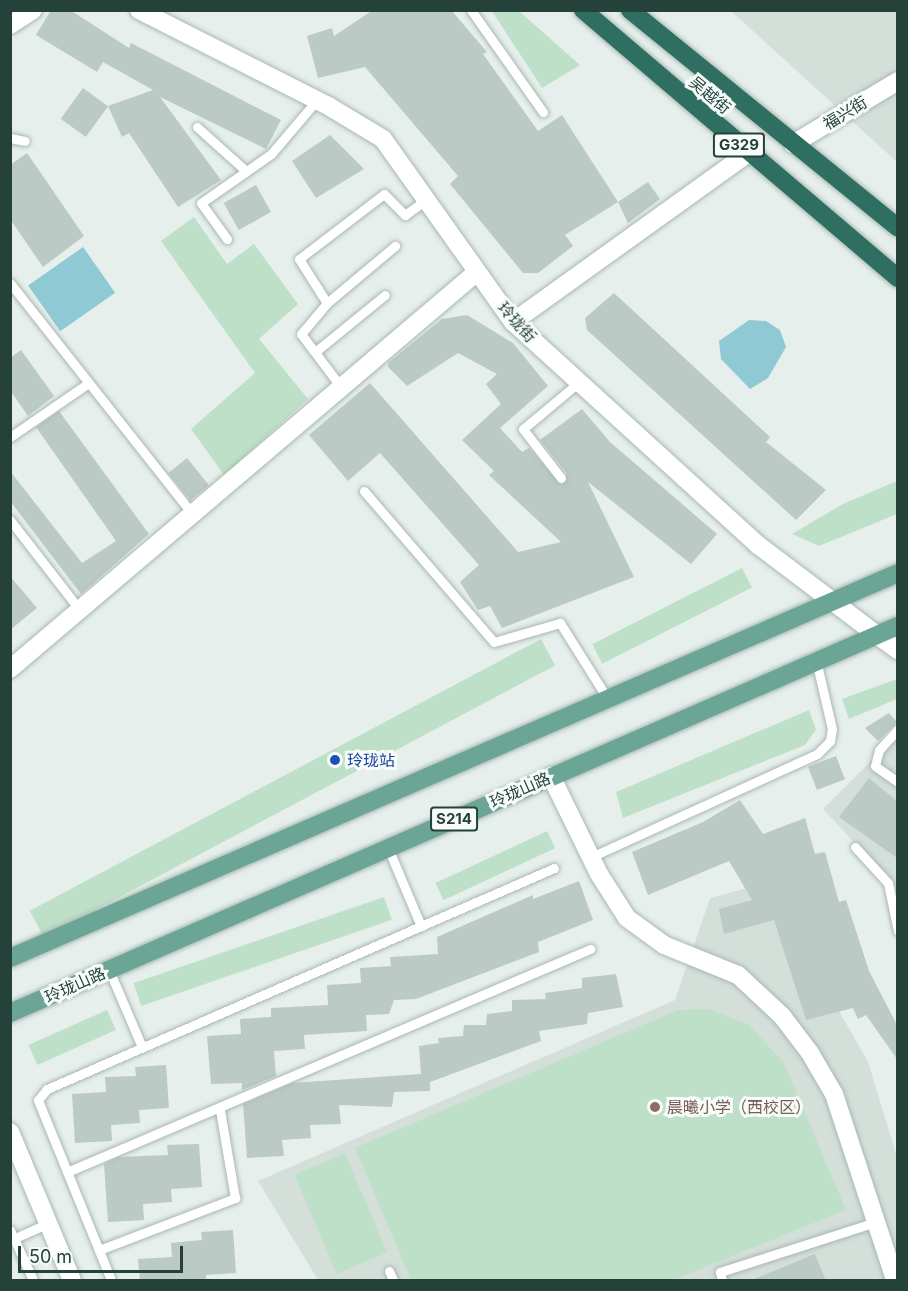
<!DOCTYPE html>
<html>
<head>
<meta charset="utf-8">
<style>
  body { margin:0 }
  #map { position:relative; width:908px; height:1291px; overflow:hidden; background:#e6efeb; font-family:Inter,"Noto Sans SC",sans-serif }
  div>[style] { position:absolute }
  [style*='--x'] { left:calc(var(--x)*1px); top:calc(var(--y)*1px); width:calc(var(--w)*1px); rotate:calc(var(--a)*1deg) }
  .built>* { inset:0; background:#d4dfda }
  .green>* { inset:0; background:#bfe0c8; transform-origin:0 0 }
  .water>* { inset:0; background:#8ec9d4; transform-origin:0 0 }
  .building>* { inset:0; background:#bbcac4; transform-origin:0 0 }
  .roads { filter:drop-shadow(0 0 2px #a8b8b2) drop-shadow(0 0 2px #a8b8b2) }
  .lane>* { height:9px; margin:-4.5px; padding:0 4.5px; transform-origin:4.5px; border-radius:4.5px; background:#fff }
  .street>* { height:18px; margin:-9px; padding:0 9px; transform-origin:9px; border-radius:9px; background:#fff }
  .secondary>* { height:18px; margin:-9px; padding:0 9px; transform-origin:9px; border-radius:9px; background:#fff }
  .primary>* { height:18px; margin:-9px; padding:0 9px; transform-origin:9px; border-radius:9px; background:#6aa596 }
  .highway>* { height:18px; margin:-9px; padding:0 9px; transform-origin:9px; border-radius:9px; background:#2f6f62 }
  .dots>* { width:16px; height:16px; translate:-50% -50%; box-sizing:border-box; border:3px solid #f7fbf9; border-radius:50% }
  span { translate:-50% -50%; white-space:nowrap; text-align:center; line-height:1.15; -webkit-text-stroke:6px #f7fbf9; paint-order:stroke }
  .shield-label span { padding:2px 4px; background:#f7fbf9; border:2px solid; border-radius:4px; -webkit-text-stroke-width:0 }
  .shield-label { font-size:15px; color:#24423a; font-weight:700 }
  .street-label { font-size:16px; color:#24423a }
  .transit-label { font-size:16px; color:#164399 }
  .left { translate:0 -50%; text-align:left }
  .education-label { font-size:16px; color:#785e54 }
  .frame { position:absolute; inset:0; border:12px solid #24423a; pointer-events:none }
  .scale { position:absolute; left:18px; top:1246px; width:165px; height:27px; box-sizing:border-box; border:3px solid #24423a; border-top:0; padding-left:8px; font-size:18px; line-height:21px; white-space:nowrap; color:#24423a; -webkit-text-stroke:4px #f7fbf9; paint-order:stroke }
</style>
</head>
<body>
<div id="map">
  <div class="built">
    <i style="clip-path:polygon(731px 11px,897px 11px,897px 162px)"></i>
    <i style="clip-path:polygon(897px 735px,897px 888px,823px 809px)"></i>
    <i style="clip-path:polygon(799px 874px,838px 1009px,868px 1062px,897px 1157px,897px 1280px,318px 1280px,258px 1181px,675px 1000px,710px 898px)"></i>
  </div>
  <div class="green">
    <i style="clip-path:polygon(492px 11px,519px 11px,580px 65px,542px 88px)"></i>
    <i style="clip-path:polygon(194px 217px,227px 264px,254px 244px,298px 304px,259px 339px,308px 399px,224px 475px,191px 429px,255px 373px,161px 241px)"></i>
    <i style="clip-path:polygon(897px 481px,897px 514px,819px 546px,792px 534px,843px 504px)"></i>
    <i style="left:742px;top:568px;width:22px;height:168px;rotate:63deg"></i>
    <i style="left:541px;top:639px;width:30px;height:579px;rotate:62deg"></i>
    <i style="clip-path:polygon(897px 679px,897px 699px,849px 719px,842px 699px)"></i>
    <i style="clip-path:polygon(809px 710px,816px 730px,805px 745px,623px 818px,616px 792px)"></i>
    <i style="left:547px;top:831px;width:19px;height:123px;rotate:65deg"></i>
    <i style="left:384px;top:897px;width:24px;height:265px;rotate:71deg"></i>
    <i style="clip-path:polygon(708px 1009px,748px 1024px,784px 1063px,846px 1210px,673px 1280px,411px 1280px,355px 1148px,678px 1010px)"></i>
    <i style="left:107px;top:1010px;width:22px;height:86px;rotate:66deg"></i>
    <i style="left:345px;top:1153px;width:108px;height:55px;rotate:67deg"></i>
  </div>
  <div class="water">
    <i style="left:83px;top:247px;width:56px;height:67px;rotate:55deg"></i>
    <i style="clip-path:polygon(749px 320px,766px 321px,780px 330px,786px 347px,768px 378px,750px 389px,721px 359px,719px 341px)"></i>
  </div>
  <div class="building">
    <i style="clip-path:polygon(51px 10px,70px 10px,129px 48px,131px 43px,281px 120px,266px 149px,160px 97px,221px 180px,178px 207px,129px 133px,122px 137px,108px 106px,153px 90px,103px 62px,97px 72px,36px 35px)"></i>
    <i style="clip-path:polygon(373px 10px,451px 10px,487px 52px,483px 54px,538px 131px,562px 115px,618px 202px,565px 235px,573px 246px,538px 273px,523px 273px,450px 184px,458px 176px,365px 67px,318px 78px,307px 36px,332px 28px,334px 36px)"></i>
    <i style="left:83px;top:88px;width:31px;height:38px;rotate:36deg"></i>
    <i style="clip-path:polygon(330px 135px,364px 169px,316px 198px,292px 161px)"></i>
    <i style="clip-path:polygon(27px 153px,84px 236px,43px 267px,10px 219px,10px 165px)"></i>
    <i style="clip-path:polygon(648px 182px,660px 199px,628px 223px,618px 202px)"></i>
    <i style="left:256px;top:185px;width:31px;height:37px;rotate:61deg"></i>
    <i style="clip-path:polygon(614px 293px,770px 437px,766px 442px,826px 490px,796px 520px,587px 330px,585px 318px)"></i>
    <i style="clip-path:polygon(467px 315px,513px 343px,548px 386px,500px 428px,522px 452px,529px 448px,562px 485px,567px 474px,540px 440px,582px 409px,610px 442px,717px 534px,691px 564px,588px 482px,634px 577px,502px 628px,490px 606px,478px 610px,460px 582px,479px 565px,380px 453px,348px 481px,309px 435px,370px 383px,518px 552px,561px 542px,489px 475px,494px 471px,462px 440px,501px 404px,486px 384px,497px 374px,458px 353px,407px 386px,388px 367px,388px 363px,442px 319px)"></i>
    <i style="clip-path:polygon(21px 350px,54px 396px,28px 416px,10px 390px,10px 358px)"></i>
    <i style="clip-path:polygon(59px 411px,149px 534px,81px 594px,10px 501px,10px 471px,82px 563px,116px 541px,36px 427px)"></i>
    <i style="left:187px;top:458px;width:35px;height:24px;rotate:51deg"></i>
    <i style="clip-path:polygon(10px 576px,37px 608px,10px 630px)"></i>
    <i style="clip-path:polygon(889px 713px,897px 722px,878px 741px,865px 728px)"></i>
    <i style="left:836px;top:756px;width:25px;height:30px;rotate:69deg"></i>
    <i style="clip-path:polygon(869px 778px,897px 801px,897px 858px,839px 817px)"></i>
    <i style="clip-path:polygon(740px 800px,763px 834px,805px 818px,815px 854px,825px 852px,839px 902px,846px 900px,869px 971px,897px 1025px,897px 1059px,866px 1015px,858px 1019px,853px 1008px,806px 1020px,774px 920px,724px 934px,719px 909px,752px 900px,729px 861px,648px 895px,632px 852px,703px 822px)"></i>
    <i style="clip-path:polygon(579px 881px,593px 920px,538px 942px,539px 952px,416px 999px,394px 1000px,389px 1014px,366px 1015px,367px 1031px,304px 1035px,305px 1049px,274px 1051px,276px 1076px,242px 1090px,242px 1083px,211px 1084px,207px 1036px,241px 1034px,240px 1019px,271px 1017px,271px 1008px,328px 1005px,327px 985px,361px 983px,360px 968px,391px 966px,390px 957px,438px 954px,437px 937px,533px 895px,533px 899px)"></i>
    <i style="clip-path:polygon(616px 974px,623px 1007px,588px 1013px,587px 1024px,539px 1031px,541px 1041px,430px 1082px,430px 1091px,394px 1092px,392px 1107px,339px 1105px,341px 1124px,310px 1125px,311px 1138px,282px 1140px,284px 1156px,247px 1158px,243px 1104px,292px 1083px,421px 1074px,419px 1046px,439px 1043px,438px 1038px,463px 1036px,464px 1025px,486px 1025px,487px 1014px,512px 1011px,512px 1000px,546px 999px,545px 993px,582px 988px,582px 978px)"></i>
    <i style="clip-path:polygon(166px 1065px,169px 1108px,139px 1110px,140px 1123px,111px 1125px,112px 1141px,75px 1143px,72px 1094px,106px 1092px,105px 1077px,136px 1076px,135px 1067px)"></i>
    <i style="clip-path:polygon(199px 1144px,202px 1187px,171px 1189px,172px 1202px,143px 1204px,144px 1220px,108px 1222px,104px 1164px,118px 1157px,168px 1155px,167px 1145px)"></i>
    <i style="clip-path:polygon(233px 1230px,236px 1273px,206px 1275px,206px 1281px,140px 1281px,138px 1259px,172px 1257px,171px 1243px,202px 1240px,201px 1232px)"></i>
    <i style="clip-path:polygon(815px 1254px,826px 1281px,752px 1281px,752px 1280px)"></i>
  </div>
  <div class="roads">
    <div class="lane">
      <i style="--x:471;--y:10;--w:125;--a:54.8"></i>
      <i style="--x:197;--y:127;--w:66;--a:41.9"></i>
      <i style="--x:10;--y:138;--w:15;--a:11"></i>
      <i style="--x:227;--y:239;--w:44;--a:-125.8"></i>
      <i style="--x:201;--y:203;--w:85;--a:-35"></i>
      <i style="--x:271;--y:154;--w:71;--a:-49.6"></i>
      <i style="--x:10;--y:283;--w:297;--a:51.7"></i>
      <i style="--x:327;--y:303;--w:89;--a:-40"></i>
      <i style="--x:315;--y:352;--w:90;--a:-39.2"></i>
      <i style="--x:341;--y:387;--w:66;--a:-127"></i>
      <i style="--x:301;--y:334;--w:40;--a:-50"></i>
      <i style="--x:327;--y:303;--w:52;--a:-122.5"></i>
      <i style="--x:299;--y:259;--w:107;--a:-37.4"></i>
      <i style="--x:384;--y:194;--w:30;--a:45"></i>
      <i style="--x:405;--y:215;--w:26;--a:-36"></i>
      <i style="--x:10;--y:437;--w:93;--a:-34.5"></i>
      <i style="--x:561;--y:478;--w:62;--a:-127.8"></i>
      <i style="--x:523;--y:429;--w:73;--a:-40"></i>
      <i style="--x:364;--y:491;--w:199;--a:49.3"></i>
      <i style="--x:494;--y:642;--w:69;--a:-16.1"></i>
      <i style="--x:560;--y:623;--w:89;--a:57.9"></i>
      <i style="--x:10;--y:520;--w:113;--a:52.2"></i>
      <i style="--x:898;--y:729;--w:28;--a:132"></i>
      <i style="--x:879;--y:750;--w:16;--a:104"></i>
      <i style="--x:875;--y:766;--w:28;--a:35"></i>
      <i style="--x:855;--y:847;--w:49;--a:47.5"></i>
      <i style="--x:888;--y:883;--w:49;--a:78.2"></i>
      <i style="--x:388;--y:848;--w:85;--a:67.1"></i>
      <i style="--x:591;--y:857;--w:248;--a:-24.5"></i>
      <i style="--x:817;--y:754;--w:18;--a:-45"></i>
      <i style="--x:830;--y:741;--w:12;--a:-81"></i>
      <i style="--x:832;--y:729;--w:71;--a:-103.1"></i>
      <i style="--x:109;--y:970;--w:84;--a:66.8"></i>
      <i style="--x:67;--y:1172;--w:569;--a:-23.09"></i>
      <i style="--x:10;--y:1230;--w:55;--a:65.3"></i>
      <i style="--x:15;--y:1238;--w:36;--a:-24"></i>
      <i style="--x:99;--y:1250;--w:146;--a:-20.9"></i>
      <i style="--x:235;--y:1198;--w:89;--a:-99.7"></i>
      <i style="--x:389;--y:1271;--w:10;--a:66"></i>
      <i style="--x:111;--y:1280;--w:194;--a:-112.1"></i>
      <i style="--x:38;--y:1100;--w:14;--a:-51"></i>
      <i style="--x:47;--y:1089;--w:553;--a:-23.55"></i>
      <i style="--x:722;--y:1280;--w:8;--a:-104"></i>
      <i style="--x:720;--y:1272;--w:164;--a:-17.8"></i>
    </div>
    <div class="street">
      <i style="--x:10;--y:25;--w:27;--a:-33"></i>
      <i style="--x:513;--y:322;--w:289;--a:-35.7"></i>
      <i style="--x:877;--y:635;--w:26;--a:36"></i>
      <i style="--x:10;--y:669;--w:613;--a:-40.37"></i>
      <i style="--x:551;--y:776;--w:109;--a:63.9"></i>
      <i style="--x:599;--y:874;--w:52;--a:57.5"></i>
      <i style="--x:627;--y:918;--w:46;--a:36.1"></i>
      <i style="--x:664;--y:945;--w:80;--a:22.1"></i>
      <i style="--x:738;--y:975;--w:60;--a:43"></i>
      <i style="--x:782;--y:1016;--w:46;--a:52.9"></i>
      <i style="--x:810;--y:1053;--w:48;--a:59.7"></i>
      <i style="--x:834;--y:1094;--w:196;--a:71.8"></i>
      <i style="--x:10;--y:1132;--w:160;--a:67.3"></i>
    </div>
    <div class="secondary">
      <i style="--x:139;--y:10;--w:214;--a:26.9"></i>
      <i style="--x:330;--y:107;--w:62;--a:31.1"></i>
      <i style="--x:383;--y:139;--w:224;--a:54.6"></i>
      <i style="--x:513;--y:322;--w:331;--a:42.3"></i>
      <i style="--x:758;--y:545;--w:149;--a:37.1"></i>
      <i style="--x:793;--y:144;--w:122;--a:-31"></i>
    </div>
    <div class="primary">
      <i style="--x:10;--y:958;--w:968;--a:-23.44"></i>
      <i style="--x:10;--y:1013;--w:969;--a:-23.55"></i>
    </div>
    <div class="highway">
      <i style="--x:583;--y:10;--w:414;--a:40.4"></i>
      <i style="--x:630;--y:10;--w:345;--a:39.1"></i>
    </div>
  </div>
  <div class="dots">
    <i style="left:335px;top:760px;background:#1a4fb4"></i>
    <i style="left:655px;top:1107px;background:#8d6e63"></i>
  </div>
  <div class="shield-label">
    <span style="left:739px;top:145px">G329</span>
    <span style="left:454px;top:819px">S214</span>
  </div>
  <div class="street-label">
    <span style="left:710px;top:95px;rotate:40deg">吴越街</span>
    <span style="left:845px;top:113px;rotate:-31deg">福兴街</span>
    <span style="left:517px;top:322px;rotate:48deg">玲珑街</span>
    <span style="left:520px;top:790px;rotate:-24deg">玲珑山路</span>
    <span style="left:75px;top:985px;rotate:-24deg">玲珑山路</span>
  </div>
  <div class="transit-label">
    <span class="left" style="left:347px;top:760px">玲珑站</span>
  </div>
  <div class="education-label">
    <span class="left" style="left:667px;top:1107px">晨曦小学（西校区）</span>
  </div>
  <div class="frame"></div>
  <div class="scale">50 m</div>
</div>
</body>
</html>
